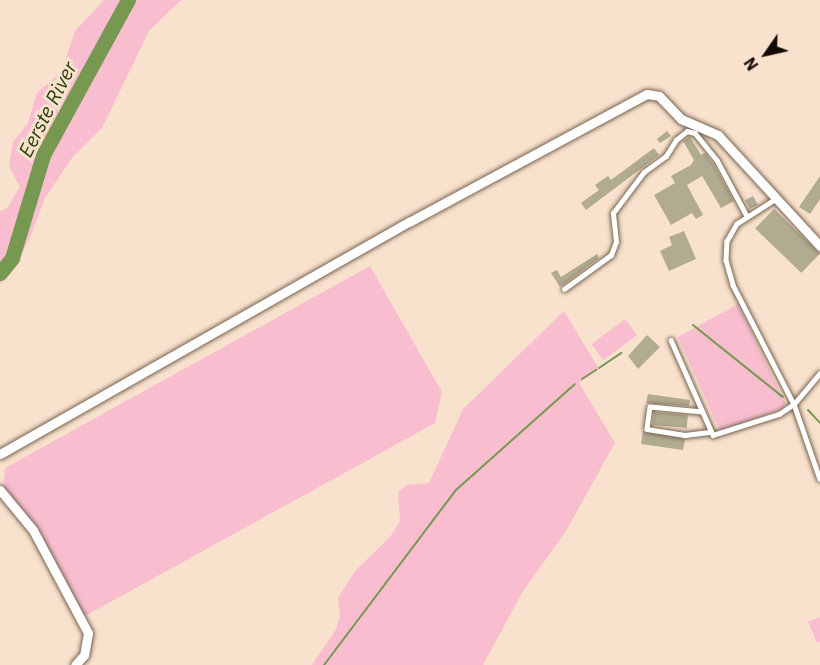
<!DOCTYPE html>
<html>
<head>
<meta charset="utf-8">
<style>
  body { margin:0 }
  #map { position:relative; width:820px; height:665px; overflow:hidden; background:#f9e2cd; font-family:"IBM Plex Sans",sans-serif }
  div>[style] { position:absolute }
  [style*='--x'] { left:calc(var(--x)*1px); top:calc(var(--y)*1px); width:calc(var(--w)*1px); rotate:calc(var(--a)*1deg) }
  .green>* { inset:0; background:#f8becf; transform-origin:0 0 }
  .stream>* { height:2px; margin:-1px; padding:0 1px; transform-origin:1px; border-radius:1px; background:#769851 }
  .river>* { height:15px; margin:-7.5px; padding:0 7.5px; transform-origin:7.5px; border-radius:7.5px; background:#769851 }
  .building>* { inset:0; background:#b1ab90; transform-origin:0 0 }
  .roads { filter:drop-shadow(0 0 2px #786452) drop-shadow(0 0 2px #786452) }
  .lane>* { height:4.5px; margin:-2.25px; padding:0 2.25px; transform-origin:2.25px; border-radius:2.25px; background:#fff }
  .street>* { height:9px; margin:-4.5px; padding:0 4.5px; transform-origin:4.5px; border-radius:4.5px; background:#fff }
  span { translate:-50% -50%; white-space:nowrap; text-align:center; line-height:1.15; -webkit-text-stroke:6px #f9e2cd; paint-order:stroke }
  .water-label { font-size:20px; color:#29400b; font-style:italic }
  .north { position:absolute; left:736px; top:24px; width:60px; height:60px; -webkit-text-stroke:4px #f9e2cd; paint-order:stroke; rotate:236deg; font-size:16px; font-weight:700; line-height:24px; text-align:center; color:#130b05 }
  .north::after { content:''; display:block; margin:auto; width:21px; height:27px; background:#130b05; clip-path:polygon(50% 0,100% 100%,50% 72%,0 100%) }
</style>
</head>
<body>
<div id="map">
  <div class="green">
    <i style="clip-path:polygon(104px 0,181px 0,149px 31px,102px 128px,72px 158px,45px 198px,29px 240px,10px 274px,0 284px,0 211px,7px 208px,20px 187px,9px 166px,13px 142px,28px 123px,37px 93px,61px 72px,75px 31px)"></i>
    <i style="clip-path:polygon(370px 266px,442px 392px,435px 423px,85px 616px,29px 518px,3px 487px,5px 468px)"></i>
    <i style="clip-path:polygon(738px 304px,785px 403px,784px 408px,720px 431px,678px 337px)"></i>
    <i style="clip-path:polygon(564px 311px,599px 369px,579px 383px,615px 443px,566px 531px,522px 593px,483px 665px,312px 665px,335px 631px,340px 617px,338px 598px,355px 571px,390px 537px,400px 521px,398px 492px,407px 485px,429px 483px,463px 409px)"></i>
    <i style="left:625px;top:319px;width:20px;height:42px;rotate:53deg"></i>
    <i style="clip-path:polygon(820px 617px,820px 642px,817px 643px,808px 622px)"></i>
  </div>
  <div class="stream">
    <i style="--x:693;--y:325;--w:115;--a:38.7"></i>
    <i style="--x:599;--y:368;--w:27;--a:-34"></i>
    <i style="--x:582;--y:379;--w:17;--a:-33"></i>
    <i style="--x:808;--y:410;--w:18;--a:47"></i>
    <i style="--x:324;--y:665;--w:219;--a:-53"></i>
    <i style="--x:456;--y:490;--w:159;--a:-41.7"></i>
  </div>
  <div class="river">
    <i style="--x:0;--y:273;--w:19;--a:-51"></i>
    <i style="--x:12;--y:258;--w:108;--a:-73.2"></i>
    <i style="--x:43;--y:155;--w:177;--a:-61.3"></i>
  </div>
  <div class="building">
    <i style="clip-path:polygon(667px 131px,671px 136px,660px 143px,657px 139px)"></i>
    <i style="clip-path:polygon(690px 137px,701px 155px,705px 153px,714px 165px,734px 201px,721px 208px,702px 176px,687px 185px,703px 215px,696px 219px,692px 213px,671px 225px,654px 195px,675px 183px,671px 176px,691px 165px,694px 160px,683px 141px)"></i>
    <i style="clip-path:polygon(654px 148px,659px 155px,586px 210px,581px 203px,599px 190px,595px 185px,608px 176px,611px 180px)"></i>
    <i style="clip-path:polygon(820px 176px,820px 199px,810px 214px,799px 207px)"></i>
    <i style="left:753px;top:196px;width:10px;height:9px;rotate:61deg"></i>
    <i style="left:774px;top:209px;width:64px;height:27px;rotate:44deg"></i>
    <i style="clip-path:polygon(684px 231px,696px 259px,669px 271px,660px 251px,672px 245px,669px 237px)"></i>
    <i style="clip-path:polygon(597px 254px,599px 258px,560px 287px,551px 273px,557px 270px,561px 277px)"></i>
    <i style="clip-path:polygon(647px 335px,660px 347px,638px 369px,628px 356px)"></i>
    <i style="clip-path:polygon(648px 394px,690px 400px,689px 406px,646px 403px)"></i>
    <i style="left:654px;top:412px;width:34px;height:13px;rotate:5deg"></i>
    <i style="clip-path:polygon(643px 431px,685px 439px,683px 450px,641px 444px)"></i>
  </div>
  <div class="roads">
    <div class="lane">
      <i style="--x:776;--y:199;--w:46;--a:147.3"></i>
      <i style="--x:737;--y:224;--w:20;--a:120"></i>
      <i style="--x:727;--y:241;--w:19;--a:93"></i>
      <i style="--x:726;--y:260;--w:26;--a:74"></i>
      <i style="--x:733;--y:285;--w:134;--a:62.9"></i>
      <i style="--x:794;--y:404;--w:79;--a:70.9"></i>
      <i style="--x:564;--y:289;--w:58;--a:-35.9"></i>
      <i style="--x:611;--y:255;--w:14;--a:-69"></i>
      <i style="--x:616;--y:242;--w:29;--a:-96"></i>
      <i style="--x:613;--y:213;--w:51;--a:-52.9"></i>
      <i style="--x:644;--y:172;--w:27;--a:-36"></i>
      <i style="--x:666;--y:156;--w:19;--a:-58"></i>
      <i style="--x:676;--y:140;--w:14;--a:-39"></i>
      <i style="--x:687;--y:131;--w:8;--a:14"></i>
      <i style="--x:695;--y:133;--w:35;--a:51"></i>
      <i style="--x:717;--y:160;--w:64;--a:61.8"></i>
      <i style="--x:671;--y:340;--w:104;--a:66.1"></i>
      <i style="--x:713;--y:435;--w:69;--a:-17.7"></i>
      <i style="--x:779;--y:414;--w:18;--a:-34"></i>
      <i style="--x:794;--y:404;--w:40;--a:-50"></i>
      <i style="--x:702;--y:412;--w:52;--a:-174.5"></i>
      <i style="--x:650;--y:407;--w:22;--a:98"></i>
      <i style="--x:647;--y:429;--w:38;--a:9"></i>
      <i style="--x:685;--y:435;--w:26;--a:-7"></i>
    </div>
    <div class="street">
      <i style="--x:0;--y:454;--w:470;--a:-29.6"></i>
      <i style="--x:409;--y:222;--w:270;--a:-28.3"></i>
      <i style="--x:647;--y:94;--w:12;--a:9"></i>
      <i style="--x:659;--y:96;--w:32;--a:46"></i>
      <i style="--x:681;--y:119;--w:40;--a:23.4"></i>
      <i style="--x:718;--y:135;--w:151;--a:47.4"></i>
      <i style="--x:0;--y:490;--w:52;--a:50.5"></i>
      <i style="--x:33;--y:530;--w:117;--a:61.9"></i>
      <i style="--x:88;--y:633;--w:22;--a:100"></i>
      <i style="--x:84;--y:655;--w:13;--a:132"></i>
    </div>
  </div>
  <div class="water-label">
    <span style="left:47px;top:109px;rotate:-63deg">Eerste River</span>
  </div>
  <div class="north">N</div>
</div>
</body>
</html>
